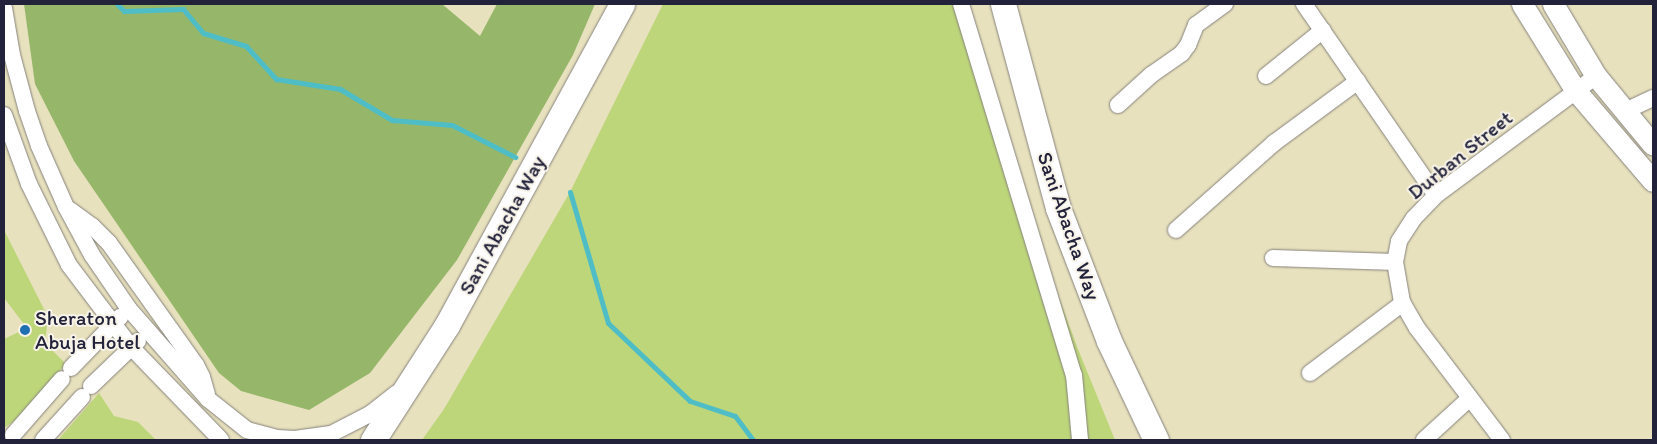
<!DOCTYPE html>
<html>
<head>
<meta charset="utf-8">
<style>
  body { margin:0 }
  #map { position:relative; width:1657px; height:444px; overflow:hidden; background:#e8e1be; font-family:Itim,sans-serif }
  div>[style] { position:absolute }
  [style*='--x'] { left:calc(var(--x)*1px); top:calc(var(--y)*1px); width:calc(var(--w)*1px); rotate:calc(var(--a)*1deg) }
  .green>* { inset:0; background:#bdd67a }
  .forest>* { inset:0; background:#96b76a }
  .stream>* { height:5px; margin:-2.5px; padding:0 2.5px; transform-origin:2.5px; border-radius:2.5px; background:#4fbdc6 }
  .roads { filter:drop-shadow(0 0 1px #85827c) drop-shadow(0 0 1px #85827c) }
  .minor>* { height:16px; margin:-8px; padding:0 8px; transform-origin:8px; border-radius:8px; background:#fff }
  .major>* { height:21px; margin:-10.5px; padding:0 10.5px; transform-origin:10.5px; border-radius:10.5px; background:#fff }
  .highway>* { height:25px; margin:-12.5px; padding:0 12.5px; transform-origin:12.5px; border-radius:12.5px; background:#fff }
  .dots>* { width:14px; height:14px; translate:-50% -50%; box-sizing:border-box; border:2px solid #f7f3e8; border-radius:50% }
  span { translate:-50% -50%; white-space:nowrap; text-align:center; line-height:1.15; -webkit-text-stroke:4px #f7f3e8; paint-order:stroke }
  .street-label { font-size:21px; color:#22223b }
  .poi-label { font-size:21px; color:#22223b }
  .left { translate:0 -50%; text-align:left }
  .frame { position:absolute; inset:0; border:5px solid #22223b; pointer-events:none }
</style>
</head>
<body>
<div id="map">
  <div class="green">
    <i style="clip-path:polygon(663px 4px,961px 4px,975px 72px,1078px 349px,1115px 440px,422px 440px,444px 409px,570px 192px)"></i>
    <i style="clip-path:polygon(4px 230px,48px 317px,45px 343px,66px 364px,14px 421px,4px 428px,4px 339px,27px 328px,4px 298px)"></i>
    <i style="clip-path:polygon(99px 393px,114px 416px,138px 422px,156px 440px,58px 440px)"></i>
  </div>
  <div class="forest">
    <i style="clip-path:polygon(24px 4px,442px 4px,480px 36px,497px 4px,595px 4px,573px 55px,457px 260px,370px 373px,309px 410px,241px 391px,219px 373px,74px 161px,35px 84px)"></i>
  </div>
  <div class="stream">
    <i style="--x:117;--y:4;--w:10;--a:45"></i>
    <i style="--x:124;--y:11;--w:59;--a:-1.9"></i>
    <i style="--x:183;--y:9;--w:31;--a:50"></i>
    <i style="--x:203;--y:33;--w:45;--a:16.8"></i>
    <i style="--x:246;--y:46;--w:45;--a:47.7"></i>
    <i style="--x:276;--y:79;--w:65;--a:8.9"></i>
    <i style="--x:340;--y:89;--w:61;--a:30.8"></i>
    <i style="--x:392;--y:120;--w:60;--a:4.8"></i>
    <i style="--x:452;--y:125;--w:71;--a:26.9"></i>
    <i style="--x:570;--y:192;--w:136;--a:73.8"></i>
    <i style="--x:608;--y:323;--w:113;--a:43.6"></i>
    <i style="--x:690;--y:401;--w:47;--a:18.4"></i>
    <i style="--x:735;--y:416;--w:30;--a:53"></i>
  </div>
  <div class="roads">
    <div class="minor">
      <i style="--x:961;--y:4;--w:388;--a:73.1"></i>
      <i style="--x:1074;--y:375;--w:65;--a:84.7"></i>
      <i style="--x:1304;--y:4;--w:232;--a:55.4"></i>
      <i style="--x:4;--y:8;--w:48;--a:80.3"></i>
      <i style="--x:12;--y:55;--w:58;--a:75"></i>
      <i style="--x:27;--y:111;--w:37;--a:71"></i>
      <i style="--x:39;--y:146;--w:67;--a:66.1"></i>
      <i style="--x:66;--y:207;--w:55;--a:61.6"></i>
      <i style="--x:92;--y:255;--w:65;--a:55.6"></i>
      <i style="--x:129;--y:309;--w:120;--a:48.7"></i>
      <i style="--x:208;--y:399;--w:50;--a:38.5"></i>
      <i style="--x:247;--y:430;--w:31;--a:15"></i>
      <i style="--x:277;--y:438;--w:18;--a:3"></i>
      <i style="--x:295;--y:439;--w:36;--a:-8"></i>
      <i style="--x:331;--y:434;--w:44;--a:-27.1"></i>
      <i style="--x:370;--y:414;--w:34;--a:-38"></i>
      <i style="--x:1266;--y:76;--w:73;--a:-38.9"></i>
      <i style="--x:1118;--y:105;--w:45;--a:-42.3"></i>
      <i style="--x:1151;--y:75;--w:38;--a:-35"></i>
      <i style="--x:1182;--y:53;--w:10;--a:-53"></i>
      <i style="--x:1188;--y:45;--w:22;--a:-68"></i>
      <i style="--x:1196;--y:25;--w:36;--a:-36"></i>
      <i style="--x:1625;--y:111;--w:31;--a:-25"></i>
      <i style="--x:4;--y:115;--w:73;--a:70.1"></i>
      <i style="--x:29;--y:184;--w:90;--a:63.7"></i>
      <i style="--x:69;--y:265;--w:103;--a:52.9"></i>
      <i style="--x:131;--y:347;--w:129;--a:45.9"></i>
      <i style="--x:70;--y:210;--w:27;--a:36"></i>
      <i style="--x:92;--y:226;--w:24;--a:45"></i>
      <i style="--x:109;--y:243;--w:150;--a:54.5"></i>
      <i style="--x:196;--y:365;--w:13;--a:63"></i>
      <i style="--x:202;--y:377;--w:18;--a:74"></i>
      <i style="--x:1176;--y:230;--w:131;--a:-41.6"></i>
      <i style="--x:1274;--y:143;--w:104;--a:-36.4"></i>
      <i style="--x:1273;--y:258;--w:122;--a:1.9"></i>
      <i style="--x:71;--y:368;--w:71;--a:-46.1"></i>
      <i style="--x:1310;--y:373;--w:116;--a:-37"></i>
      <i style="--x:91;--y:386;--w:65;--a:-43.8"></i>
      <i style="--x:13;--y:435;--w:74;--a:-48.8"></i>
      <i style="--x:43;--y:440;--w:58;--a:-47.8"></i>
      <i style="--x:1424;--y:440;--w:62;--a:-42.4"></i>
      <i style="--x:1502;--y:440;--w:141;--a:-127.2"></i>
      <i style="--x:1417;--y:328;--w:30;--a:-120"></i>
      <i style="--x:1402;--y:302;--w:41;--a:-99.9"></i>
      <i style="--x:1395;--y:262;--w:21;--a:-79"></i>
      <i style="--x:1399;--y:241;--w:27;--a:-57"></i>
      <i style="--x:1414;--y:218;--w:32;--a:-46"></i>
      <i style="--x:1436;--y:195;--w:199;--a:-36.6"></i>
    </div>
    <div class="major">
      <i style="--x:1522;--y:4;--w:102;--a:58.2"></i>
      <i style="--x:1576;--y:91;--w:118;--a:49.5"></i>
      <i style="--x:1553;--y:4;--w:84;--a:59.2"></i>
      <i style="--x:1596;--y:76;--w:89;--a:50.4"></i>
    </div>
    <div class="highway">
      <i style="--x:1003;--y:4;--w:211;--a:74.9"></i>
      <i style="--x:1058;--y:208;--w:142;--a:69"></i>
      <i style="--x:1109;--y:341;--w:110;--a:64.6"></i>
      <i style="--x:373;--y:440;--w:137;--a:-57.2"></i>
      <i style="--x:447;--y:325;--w:366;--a:-61.4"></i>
    </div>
  </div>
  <div class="dots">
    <i style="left:25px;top:330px;background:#1f6fb2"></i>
  </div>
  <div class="street-label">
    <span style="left:1460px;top:155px;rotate:-39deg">Durban Street</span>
    <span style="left:502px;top:225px;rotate:-61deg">Sani Abacha Way</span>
    <span style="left:1069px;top:226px;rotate:71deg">Sani Abacha Way</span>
  </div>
  <div class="poi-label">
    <span class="left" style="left:35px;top:330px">Sheraton<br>Abuja Hotel</span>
  </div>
  <div class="frame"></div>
</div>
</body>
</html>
